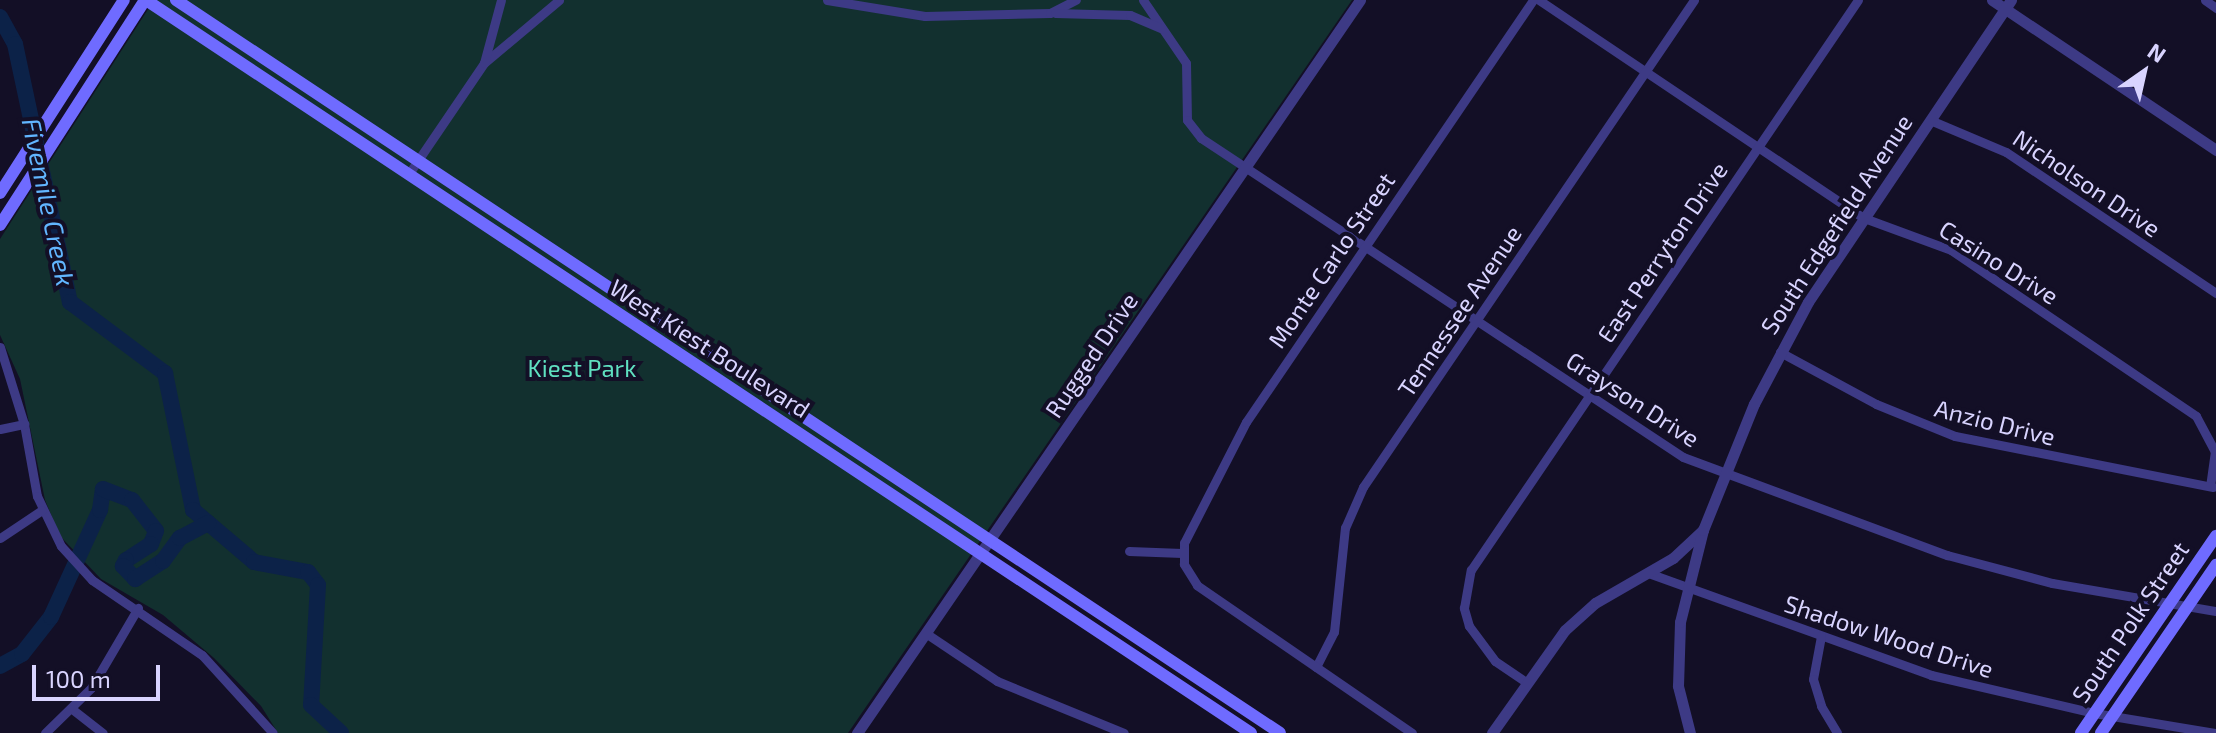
<!DOCTYPE html>
<html>
<head>
<meta charset="utf-8">
<style>
  body { margin:0 }
  #map { position:relative; width:2216px; height:733px; overflow:hidden; background:#130f26; font-family:"Exo 2",sans-serif }
  div>[style] { position:absolute }
  [style*='--x'] { left:calc(var(--x)*1px); top:calc(var(--y)*1px); width:calc(var(--w)*1px); rotate:calc(var(--a)*1deg) }
  .green>* { inset:0; background:#12302f }
  .river>* { height:16px; margin:-8px; padding:0 8px; transform-origin:8px; border-radius:8px; background:#0c2248 }
  .minor>* { height:9px; margin:-4.5px; padding:0 4.5px; transform-origin:4.5px; border-radius:4.5px; background:#3d3a85 }
  .tertiary>* { height:11px; margin:-5.5px; padding:0 5.5px; transform-origin:5.5px; border-radius:5.5px; background:#3d3a85 }
  .secondary>* { height:12px; margin:-6px; padding:0 6px; transform-origin:6px; border-radius:6px; background:#6f6bff }
  span { translate:-50% -50%; white-space:nowrap; text-align:center; line-height:1.15; -webkit-text-stroke:8px #130f26; paint-order:stroke }
  .street-label { font-size:24px; color:#d9d4ff }
  .park-label { font-size:24px; color:#5fe0c0 }
  .water-label { font-size:26px; color:#62b6ff; font-style:italic }
  .north { position:absolute; left:2104px; top:32px; width:80px; height:80px; -webkit-text-stroke:6px #130f26; paint-order:stroke; rotate:34deg; font-size:22px; font-weight:700; line-height:32px; text-align:center; color:#d9d4ff }
  .north::after { content:''; display:block; margin:auto; width:28px; height:36px; background:#d9d4ff; clip-path:polygon(50% 0,100% 100%,50% 72%,0 100%) }
  .scale { position:absolute; left:32px; top:665px; width:128px; height:36px; box-sizing:border-box; border:4px solid #d9d4ff; border-top:0; padding-left:10px; font-size:24px; line-height:28px; white-space:nowrap; color:#d9d4ff; -webkit-text-stroke:6px #130f26; paint-order:stroke }
</style>
</head>
<body>
<div id="map">
  <div class="green">
    <i style="clip-path:polygon(154px 0,1352px 0,848px 733px,278px 733px,261px 706px,214px 658px,163px 615px,101px 579px,60px 536px,45px 500px,20px 379px,0 335px,0 239px)"></i>
  </div>
  <div class="river">
    <i style="--x:0;--y:17;--w:31;--a:61"></i>
    <i style="--x:15;--y:44;--w:264;--a:78"></i>
    <i style="--x:70;--y:302;--w:119;--a:36.8"></i>
    <i style="--x:165;--y:373;--w:140;--a:78.4"></i>
    <i style="--x:193;--y:510;--w:80;--a:40.4"></i>
    <i style="--x:254;--y:562;--w:55;--a:10.5"></i>
    <i style="--x:308;--y:572;--w:16;--a:52"></i>
    <i style="--x:318;--y:585;--w:120;--a:93.3"></i>
    <i style="--x:311;--y:705;--w:41;--a:43"></i>
    <i style="--x:0;--y:666;--w:25;--a:-29"></i>
    <i style="--x:22;--y:654;--w:47;--a:-51.9"></i>
    <i style="--x:51;--y:617;--w:118;--a:-65.4"></i>
    <i style="--x:100;--y:510;--w:21;--a:-82"></i>
    <i style="--x:103;--y:489;--w:31;--a:21"></i>
    <i style="--x:132;--y:500;--w:39;--a:52"></i>
    <i style="--x:156;--y:531;--w:14;--a:111"></i>
    <i style="--x:151;--y:544;--w:30;--a:147"></i>
    <i style="--x:126;--y:560;--w:7;--a:117"></i>
    <i style="--x:123;--y:566;--w:18;--a:47"></i>
    <i style="--x:135;--y:579;--w:33;--a:-33"></i>
    <i style="--x:163;--y:561;--w:29;--a:-54"></i>
    <i style="--x:180;--y:538;--w:32;--a:-28"></i>
  </div>
  <div class="minor">
    <i style="--x:827;--y:0;--w:99;--a:9.3"></i>
    <i style="--x:925;--y:16;--w:125;--a:-1.4"></i>
    <i style="--x:1050;--y:13;--w:29;--a:-27"></i>
    <i style="--x:1143;--y:0;--w:76;--a:55.7"></i>
    <i style="--x:1186;--y:63;--w:57;--a:89"></i>
    <i style="--x:1187;--y:120;--w:23;--a:52"></i>
    <i style="--x:1201;--y:138;--w:578;--a:33.5"></i>
    <i style="--x:1683;--y:457;--w:282;--a:20.4"></i>
    <i style="--x:1947;--y:555;--w:109;--a:14.9"></i>
    <i style="--x:2052;--y:583;--w:166;--a:9.7"></i>
    <i style="--x:1539;--y:0;--w:391;--a:33.9"></i>
    <i style="--x:1864;--y:218;--w:93;--a:20.2"></i>
    <i style="--x:1951;--y:250;--w:296;--a:34.1"></i>
    <i style="--x:2196;--y:416;--w:40;--a:62"></i>
    <i style="--x:2215;--y:451;--w:35;--a:98"></i>
    <i style="--x:2205;--y:0;--w:14;--a:36"></i>
    <i style="--x:1055;--y:13;--w:75;--a:1.5"></i>
    <i style="--x:1130;--y:15;--w:34;--a:23"></i>
    <i style="--x:484;--y:63;--w:98;--a:-40"></i>
    <i style="--x:1930;--y:120;--w:82;--a:22.8"></i>
    <i style="--x:2006;--y:152;--w:253;--a:33.9"></i>
    <i style="--x:408;--y:175;--w:135;--a:-55.8"></i>
    <i style="--x:484;--y:63;--w:65;--a:-74.9"></i>
    <i style="--x:0;--y:347;--w:81;--a:72.7"></i>
    <i style="--x:24;--y:424;--w:73;--a:79.8"></i>
    <i style="--x:37;--y:496;--w:55;--a:64.4"></i>
    <i style="--x:61;--y:546;--w:46;--a:47.6"></i>
    <i style="--x:92;--y:580;--w:133;--a:34.3"></i>
    <i style="--x:202;--y:655;--w:105;--a:47.7"></i>
    <i style="--x:1780;--y:352;--w:109;--a:28.4"></i>
    <i style="--x:1876;--y:404;--w:85;--a:22.1"></i>
    <i style="--x:1955;--y:436;--w:263;--a:11.2"></i>
    <i style="--x:0;--y:429;--w:25;--a:-12"></i>
    <i style="--x:0;--y:538;--w:50;--a:-33.7"></i>
    <i style="--x:1129;--y:551;--w:53;--a:2.2"></i>
    <i style="--x:1651;--y:574;--w:298;--a:19.8"></i>
    <i style="--x:1931;--y:675;--w:167;--a:13.1"></i>
    <i style="--x:2094;--y:713;--w:123;--a:9.4"></i>
    <i style="--x:927;--y:634;--w:84;--a:33.9"></i>
    <i style="--x:997;--y:681;--w:137;--a:22.3"></i>
    <i style="--x:1821;--y:636;--w:44;--a:100.5"></i>
    <i style="--x:1813;--y:679;--w:28;--a:73"></i>
    <i style="--x:1821;--y:706;--w:31;--a:59"></i>
    <i style="--x:1316;--y:667;--w:39;--a:-63"></i>
    <i style="--x:1334;--y:632;--w:105;--a:-84"></i>
    <i style="--x:1345;--y:528;--w:45;--a:-66.3"></i>
    <i style="--x:1363;--y:487;--w:589;--a:-55.8"></i>
    <i style="--x:1526;--y:682;--w:37;--a:-146"></i>
    <i style="--x:1495;--y:661;--w:44;--a:-126.6"></i>
    <i style="--x:1469;--y:626;--w:19;--a:-106"></i>
    <i style="--x:1464;--y:608;--w:39;--a:-80"></i>
    <i style="--x:1471;--y:570;--w:689;--a:-55.83"></i>
    <i style="--x:72;--y:709;--w:39;--a:38"></i>
    <i style="--x:45;--y:733;--w:64;--a:-44.4"></i>
    <i style="--x:91;--y:688;--w:93;--a:-59.6"></i>
    <i style="--x:1412;--y:733;--w:261;--a:-145.5"></i>
    <i style="--x:1197;--y:585;--w:25;--a:-122"></i>
    <i style="--x:1184;--y:564;--w:21;--a:-90"></i>
    <i style="--x:1184;--y:543;--w:136;--a:-62.9"></i>
    <i style="--x:1246;--y:422;--w:510;--a:-55.78"></i>
  </div>
  <div class="tertiary">
    <i style="--x:1992;--y:0;--w:270;--a:33.8"></i>
    <i style="--x:857;--y:733;--w:889;--a:-55.54"></i>
    <i style="--x:1492;--y:733;--w:126;--a:-54.7"></i>
    <i style="--x:1565;--y:630;--w:40;--a:-42"></i>
    <i style="--x:1595;--y:603;--w:90;--a:-30"></i>
    <i style="--x:1673;--y:558;--w:41;--a:-43"></i>
    <i style="--x:1690;--y:733;--w:49;--a:-104.3"></i>
    <i style="--x:1678;--y:686;--w:64;--a:-88.2"></i>
    <i style="--x:1680;--y:622;--w:95;--a:-76"></i>
    <i style="--x:1703;--y:530;--w:136;--a:-68"></i>
    <i style="--x:1754;--y:404;--w:115;--a:-62.1"></i>
    <i style="--x:1808;--y:302;--w:364;--a:-56.1"></i>
  </div>
  <div class="secondary">
    <i style="--x:146;--y:0;--w:1326;--a:33.56"></i>
    <i style="--x:176;--y:0;--w:1325;--a:33.58"></i>
    <i style="--x:0;--y:193;--w:229;--a:-57.3"></i>
    <i style="--x:0;--y:225;--w:268;--a:-57.2"></i>
    <i style="--x:2081;--y:733;--w:239;--a:-55.6"></i>
    <i style="--x:2101;--y:733;--w:204;--a:-55.6"></i>
  </div>
  <div class="street-label">
    <span style="left:2087px;top:183px;rotate:34deg">Nicholson Drive</span>
    <span style="left:1836px;top:224px;rotate:-57deg">South Edgefield Avenue</span>
    <span style="left:1662px;top:252px;rotate:-56deg">East Perryton Drive</span>
    <span style="left:1331px;top:260px;rotate:-56deg">Monte Carlo Street</span>
    <span style="left:1999px;top:262px;rotate:32deg">Casino Drive</span>
    <span style="left:1459px;top:311px;rotate:-56deg">Tennessee Avenue</span>
    <span style="left:710px;top:348px;rotate:33deg">West Kiest Boulevard</span>
    <span style="left:1091px;top:355px;rotate:-56deg">Rugged Drive</span>
    <span style="left:1633px;top:399px;rotate:33deg">Grayson Drive</span>
    <span style="left:1995px;top:422px;rotate:14deg">Anzio Drive</span>
    <span style="left:2130px;top:622px;rotate:-56deg">South Polk Street</span>
    <span style="left:1889px;top:636px;rotate:18deg">Shadow Wood Drive</span>
  </div>
  <div class="park-label">
    <span style="left:582px;top:368px">Kiest Park</span>
  </div>
  <div class="water-label">
    <span style="left:49px;top:202px;rotate:78deg">Fivemile Creek</span>
  </div>
  <div class="north">N</div>
  <div class="scale">100 m</div>
</div>
</body>
</html>
